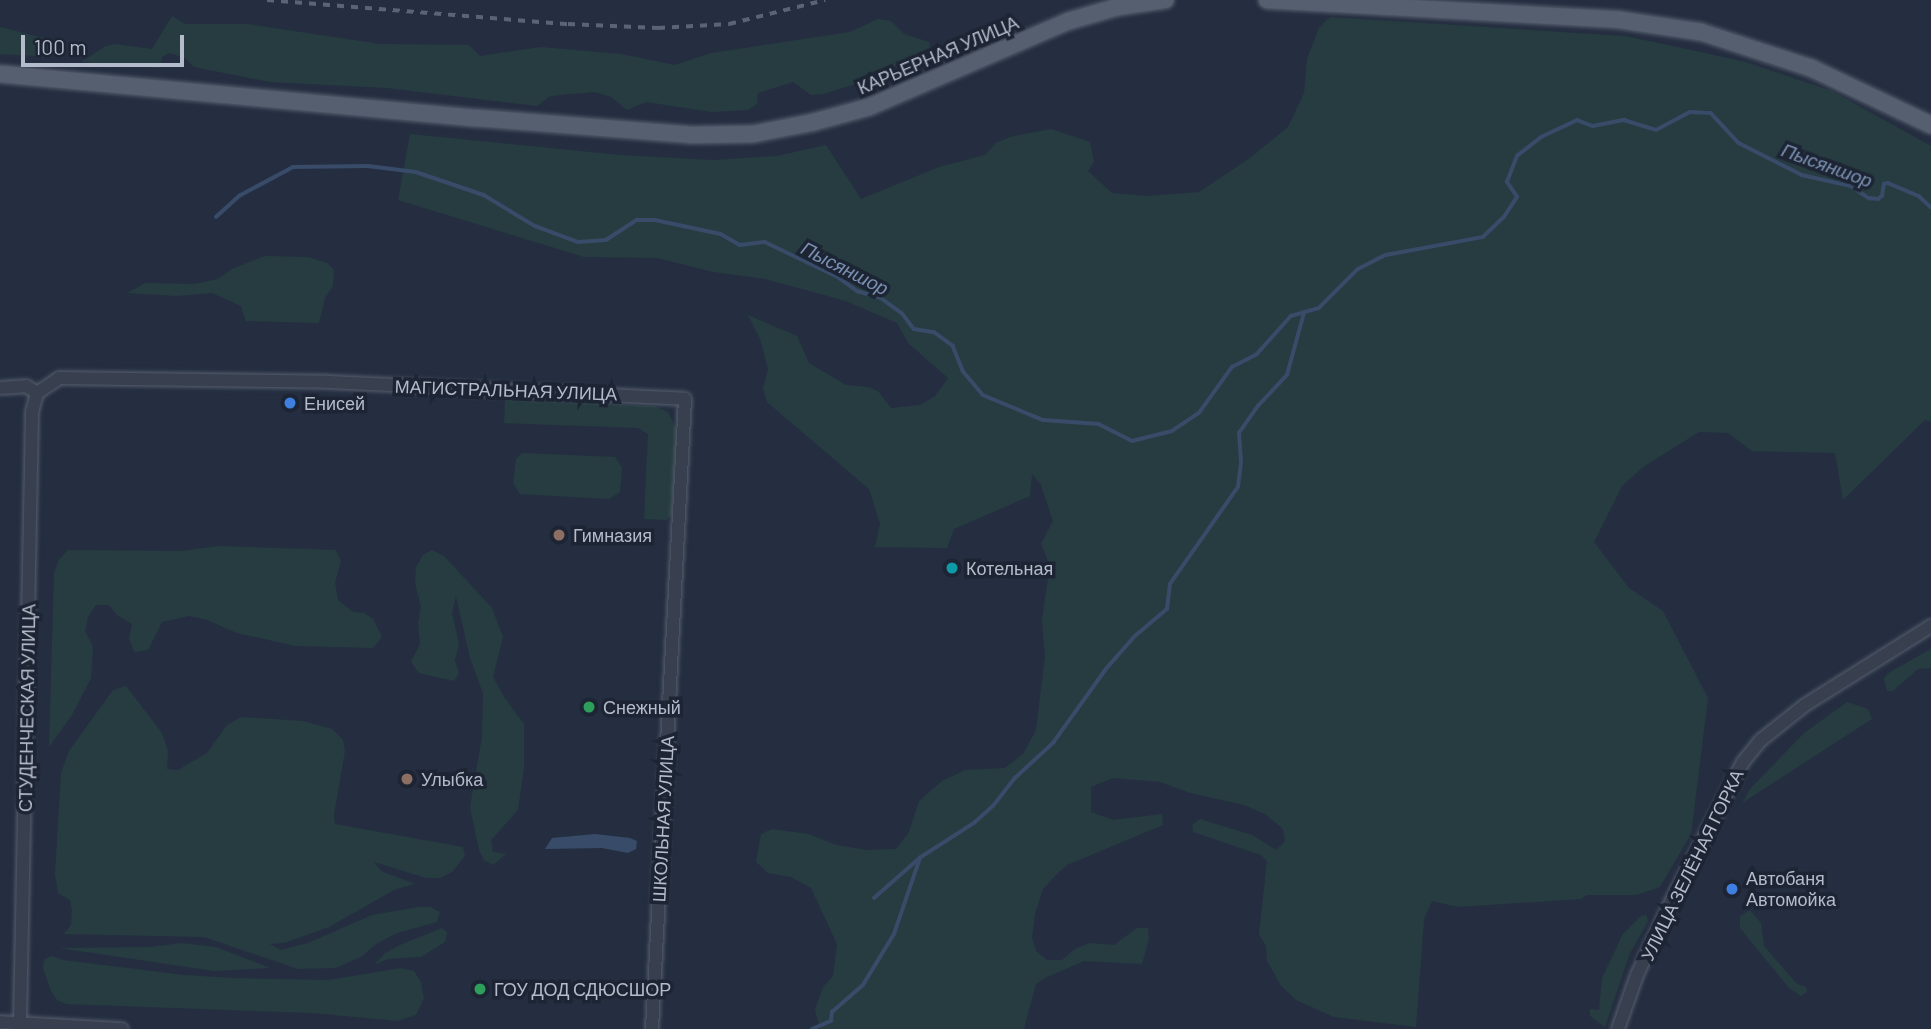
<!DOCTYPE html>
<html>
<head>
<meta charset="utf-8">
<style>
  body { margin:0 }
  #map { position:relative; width:1931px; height:1029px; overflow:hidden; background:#242e40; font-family:Barlow,sans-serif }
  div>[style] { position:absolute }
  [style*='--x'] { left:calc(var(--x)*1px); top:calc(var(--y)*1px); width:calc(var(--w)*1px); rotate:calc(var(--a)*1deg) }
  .green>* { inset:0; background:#263c41 }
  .water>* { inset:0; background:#384b69 }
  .stream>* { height:3.5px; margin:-1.75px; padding:0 1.75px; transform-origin:1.75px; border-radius:1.75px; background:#384b69 }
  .roads { filter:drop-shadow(0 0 2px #565e6d) drop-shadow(0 0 2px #565e6d) }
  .minor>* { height:12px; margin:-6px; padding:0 6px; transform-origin:6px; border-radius:6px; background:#38404f }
  .major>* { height:16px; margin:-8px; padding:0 8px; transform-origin:8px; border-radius:8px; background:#565f6f }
  .rail>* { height:3.5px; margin-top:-1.75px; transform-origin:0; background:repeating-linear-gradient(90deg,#5a6477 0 7px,transparent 0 14px) }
  .dots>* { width:19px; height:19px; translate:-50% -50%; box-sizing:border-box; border:4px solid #1d2534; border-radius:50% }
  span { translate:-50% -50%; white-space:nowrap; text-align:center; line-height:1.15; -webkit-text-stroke:7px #1d2534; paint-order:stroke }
  .street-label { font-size:18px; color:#b4bbca }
  .poi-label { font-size:18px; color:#b4bbca }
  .left { translate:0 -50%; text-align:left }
  .water-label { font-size:19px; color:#7b90b2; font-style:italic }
  .scale { position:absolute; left:21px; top:35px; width:163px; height:32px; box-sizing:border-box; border:4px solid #b4bbca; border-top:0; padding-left:9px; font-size:21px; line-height:24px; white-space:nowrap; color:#b4bbca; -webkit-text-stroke:5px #1d2534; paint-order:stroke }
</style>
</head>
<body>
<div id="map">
  <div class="green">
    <i style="clip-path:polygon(172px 16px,185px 24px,248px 24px,380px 44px,469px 45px,480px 56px,541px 47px,621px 54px,675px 65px,711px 53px,850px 32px,878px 19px,891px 21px,904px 34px,929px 42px,931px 49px,859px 83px,823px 94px,811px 95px,793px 82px,758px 93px,757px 104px,748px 110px,712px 112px,646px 102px,627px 110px,611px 97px,595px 92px,550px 96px,537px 106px,386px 88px,270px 82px,194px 67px,185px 58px,169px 53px,162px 57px,160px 68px,81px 62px,106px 46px,115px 44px,152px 49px)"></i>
    <i style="clip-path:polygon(1330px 17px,1626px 36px,1746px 62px,1832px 91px,1931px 146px,1931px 422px,1925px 420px,1843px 500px,1835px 453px,1752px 451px,1728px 433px,1699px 432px,1643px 467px,1622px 486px,1594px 542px,1629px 588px,1663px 611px,1708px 698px,1691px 834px,1660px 887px,1636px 895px,1587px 895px,1581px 899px,1458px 907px,1432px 901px,1424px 919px,1416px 1027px,1334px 1017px,1296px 1000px,1281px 986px,1267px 961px,1266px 946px,1259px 934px,1267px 861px,1261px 855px,1193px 832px,1192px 825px,1200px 819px,1216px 824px,1252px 835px,1276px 850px,1285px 841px,1283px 829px,1265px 814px,1244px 805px,1190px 793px,1160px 782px,1113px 778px,1091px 787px,1091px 812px,1113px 820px,1162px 814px,1163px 825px,1067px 865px,1058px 873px,1043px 889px,1035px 913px,1032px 937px,1036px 951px,1047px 960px,1062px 960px,1075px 949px,1089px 943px,1114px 945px,1137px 928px,1148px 928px,1149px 939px,1142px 964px,1084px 961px,1045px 978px,1036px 984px,1024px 1029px,820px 1029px,815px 1010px,823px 987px,833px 976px,837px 944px,811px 888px,791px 877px,768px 873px,756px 862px,761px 834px,772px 829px,808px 834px,837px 845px,866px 850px,896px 849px,909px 832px,919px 801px,942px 781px,965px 770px,1005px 768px,1023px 754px,1036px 730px,1045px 656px,1042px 620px,1050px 565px,1041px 544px,1053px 521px,1041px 485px,1032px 474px,1030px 496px,954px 529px,947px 548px,875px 547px,880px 524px,869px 489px,767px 402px,763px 389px,768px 369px,760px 339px,748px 315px,797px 336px,809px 363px,846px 385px,868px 387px,878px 391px,891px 408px,920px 405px,935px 396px,948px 378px,909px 344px,897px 323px,846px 301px,765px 279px,713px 272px,657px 258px,584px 257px,398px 200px,410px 134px,620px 155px,713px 160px,777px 156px,826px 145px,861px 199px,939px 167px,985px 155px,996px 143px,1010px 137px,1051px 129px,1090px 142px,1094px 162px,1088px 171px,1112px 193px,1147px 196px,1199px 192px,1250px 158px,1288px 127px,1304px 93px,1307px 59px,1319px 28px)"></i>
    <i style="clip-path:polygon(0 27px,44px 38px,59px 49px,59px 53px,50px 57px,0 54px)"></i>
    <i style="clip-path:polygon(265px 256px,308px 257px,327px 263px,334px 270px,333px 286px,325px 298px,319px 323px,246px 321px,241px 306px,212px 293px,176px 296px,127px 293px,146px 283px,194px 284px,218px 279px,232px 269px)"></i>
    <i style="clip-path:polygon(505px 400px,655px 406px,668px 412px,677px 430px,672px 514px,667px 520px,644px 519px,648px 434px,638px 428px,504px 423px)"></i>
    <i style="clip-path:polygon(522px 453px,615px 457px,622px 467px,620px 492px,609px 499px,520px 494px,513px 483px,516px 459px)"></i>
    <i style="clip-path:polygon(219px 546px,336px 550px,341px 561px,335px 583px,338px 600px,353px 612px,364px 613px,373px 619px,382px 637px,373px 648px,295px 646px,237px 633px,207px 620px,189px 616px,162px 622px,148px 650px,134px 652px,129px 638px,132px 624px,117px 615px,109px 605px,96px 605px,88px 617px,85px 631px,93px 646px,91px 678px,72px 715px,49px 747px,54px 573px,59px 560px,68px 550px,181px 551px)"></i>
    <i style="clip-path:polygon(432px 550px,444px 556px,492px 608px,503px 637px,493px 677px,504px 697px,524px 724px,524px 768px,518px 810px,491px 840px,493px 852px,506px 854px,493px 865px,484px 860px,479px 850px,470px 807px,482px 737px,483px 693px,470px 658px,456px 596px,452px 613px,459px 644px,455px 660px,459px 674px,454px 681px,419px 673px,411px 662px,420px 644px,418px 623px,421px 607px,415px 583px,416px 567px,423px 555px)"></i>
    <i style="clip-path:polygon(1931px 649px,1931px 668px,1918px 669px,1893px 691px,1887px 691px,1884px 678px,1890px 672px)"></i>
    <i style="clip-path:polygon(126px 686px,162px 733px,168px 751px,167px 769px,178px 770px,207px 753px,227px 725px,241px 717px,303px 721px,332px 729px,343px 740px,345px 751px,334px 815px,335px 824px,463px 847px,465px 856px,452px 872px,440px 878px,426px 878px,374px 862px,381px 871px,415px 884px,394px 890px,329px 927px,284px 943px,270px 944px,281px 950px,308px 943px,372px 915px,419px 907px,430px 907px,440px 912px,437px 922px,397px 933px,376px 944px,361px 957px,336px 968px,298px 969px,204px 937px,64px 934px,71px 925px,72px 911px,70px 900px,58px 893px,55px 874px,61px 773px,69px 751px,113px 690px)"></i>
    <i style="clip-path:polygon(1847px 702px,1868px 709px,1872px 719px,1742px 803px,1750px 789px,1804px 733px)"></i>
    <i style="clip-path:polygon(1750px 910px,1761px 923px,1764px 946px,1797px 984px,1806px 987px,1807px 992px,1801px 996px,1789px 988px,1740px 928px,1740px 916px)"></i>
    <i style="clip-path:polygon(1647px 915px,1648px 922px,1630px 953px,1605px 1027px,1590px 1016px,1590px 1009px,1599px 1010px,1602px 978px,1623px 934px,1641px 916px)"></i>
    <i style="clip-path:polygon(442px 928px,447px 932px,445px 942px,421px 957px,388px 959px,374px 965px,385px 953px,400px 945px)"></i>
    <i style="clip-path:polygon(181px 943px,216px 947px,270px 968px,214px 971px,59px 948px,150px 947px)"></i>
    <i style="clip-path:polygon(52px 956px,63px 960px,184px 975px,235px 978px,328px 980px,401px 968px,414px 971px,421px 982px,424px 998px,416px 1015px,397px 1021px,312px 1013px,66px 1004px,57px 1000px,51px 991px,43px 968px,44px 959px)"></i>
  </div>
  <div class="water">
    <i style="clip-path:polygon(595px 834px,630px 838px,637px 841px,636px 849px,628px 853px,602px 848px,545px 849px,552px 838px)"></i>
  </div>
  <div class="stream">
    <i style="--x:216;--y:217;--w:31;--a:-42"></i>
    <i style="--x:239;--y:196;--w:61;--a:-28.2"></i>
    <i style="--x:293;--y:167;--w:75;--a:-0.8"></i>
    <i style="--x:368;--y:166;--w:48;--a:7.1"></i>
    <i style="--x:416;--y:172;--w:72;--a:18.7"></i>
    <i style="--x:484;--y:195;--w:60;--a:31.3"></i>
    <i style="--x:535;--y:226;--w:46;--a:20.4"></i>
    <i style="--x:578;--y:242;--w:28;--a:-4"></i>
    <i style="--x:606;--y:240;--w:37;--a:-33"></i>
    <i style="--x:637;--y:220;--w:18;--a:0"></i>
    <i style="--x:655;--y:220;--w:67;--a:12"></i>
    <i style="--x:721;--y:234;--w:22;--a:30"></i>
    <i style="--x:740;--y:245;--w:25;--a:-7"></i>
    <i style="--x:765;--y:242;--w:81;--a:25.6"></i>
    <i style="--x:838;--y:277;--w:24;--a:36"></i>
    <i style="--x:857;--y:291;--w:25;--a:16"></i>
    <i style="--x:881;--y:298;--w:26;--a:36"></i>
    <i style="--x:902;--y:313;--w:20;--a:53"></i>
    <i style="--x:914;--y:329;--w:20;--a:9"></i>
    <i style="--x:934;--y:332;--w:24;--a:36"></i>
    <i style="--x:953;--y:346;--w:27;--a:68"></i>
    <i style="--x:963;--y:371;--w:31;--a:50"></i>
    <i style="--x:983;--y:395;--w:65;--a:22.6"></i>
    <i style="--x:1043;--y:420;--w:56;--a:4.1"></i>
    <i style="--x:1099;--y:424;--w:37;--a:27"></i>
    <i style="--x:1132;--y:441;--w:41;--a:-14"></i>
    <i style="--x:1172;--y:431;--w:32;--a:-34"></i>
    <i style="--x:1199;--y:413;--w:57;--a:-54.3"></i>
    <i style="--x:1232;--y:367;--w:28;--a:-27"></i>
    <i style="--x:1257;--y:354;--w:51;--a:-48.2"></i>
    <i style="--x:1291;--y:316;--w:29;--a:-16"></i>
    <i style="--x:1319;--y:308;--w:55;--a:-45"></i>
    <i style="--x:1358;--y:269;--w:31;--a:-27"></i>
    <i style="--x:1386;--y:255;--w:99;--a:-10.5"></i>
    <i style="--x:1483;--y:237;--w:29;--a:-44"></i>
    <i style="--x:1504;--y:217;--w:24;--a:-57"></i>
    <i style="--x:1517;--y:197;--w:18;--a:-124"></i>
    <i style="--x:1507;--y:182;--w:28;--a:-69"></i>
    <i style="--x:1517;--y:156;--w:31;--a:-38"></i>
    <i style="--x:1541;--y:137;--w:40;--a:-25"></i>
    <i style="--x:1577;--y:120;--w:17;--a:21"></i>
    <i style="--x:1593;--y:126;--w:32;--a:-11"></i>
    <i style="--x:1624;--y:120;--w:34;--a:17"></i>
    <i style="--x:1656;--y:130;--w:38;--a:-28"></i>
    <i style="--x:1690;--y:112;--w:21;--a:3"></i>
    <i style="--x:1711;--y:113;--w:41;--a:47"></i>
    <i style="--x:1739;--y:143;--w:71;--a:26.9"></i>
    <i style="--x:1802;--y:175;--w:50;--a:12.7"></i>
    <i style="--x:1851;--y:186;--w:22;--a:34"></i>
    <i style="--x:1869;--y:198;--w:9;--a:6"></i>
    <i style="--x:1878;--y:199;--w:5;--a:-37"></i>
    <i style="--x:1882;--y:196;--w:12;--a:-81"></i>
    <i style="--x:1884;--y:184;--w:4;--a:-14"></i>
    <i style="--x:1888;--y:183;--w:34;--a:23"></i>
    <i style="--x:1919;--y:196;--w:16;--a:43"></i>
    <i style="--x:874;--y:898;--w:62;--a:-41.1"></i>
    <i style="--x:921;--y:857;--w:63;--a:-32.7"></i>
    <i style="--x:974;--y:823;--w:25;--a:-42"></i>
    <i style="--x:993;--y:806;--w:36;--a:-52"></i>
    <i style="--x:1015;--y:778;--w:52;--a:-42.6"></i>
    <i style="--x:1053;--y:743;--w:91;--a:-54.4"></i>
    <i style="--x:1106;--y:669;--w:44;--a:-48.7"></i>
    <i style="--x:1135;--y:636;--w:42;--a:-40.2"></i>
    <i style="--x:1167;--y:609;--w:25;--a:-83"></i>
    <i style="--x:1170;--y:584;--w:118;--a:-55"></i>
    <i style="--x:1238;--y:487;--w:25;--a:-83"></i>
    <i style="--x:1241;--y:462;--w:29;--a:-94"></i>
    <i style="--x:1239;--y:433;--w:33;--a:-55"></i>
    <i style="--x:1258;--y:406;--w:42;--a:-46.9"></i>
    <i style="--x:1287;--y:375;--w:64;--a:-74.7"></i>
    <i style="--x:812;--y:1029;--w:21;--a:-23"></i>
    <i style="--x:831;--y:1021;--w:9;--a:-84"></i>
    <i style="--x:832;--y:1012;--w:41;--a:-41.1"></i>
    <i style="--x:863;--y:985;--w:60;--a:-58.7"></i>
    <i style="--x:894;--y:934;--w:80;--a:-71.1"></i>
  </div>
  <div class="roads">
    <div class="minor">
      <i style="--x:0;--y:388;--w:26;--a:-4"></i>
      <i style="--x:26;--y:386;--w:13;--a:32"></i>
      <i style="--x:0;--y:1022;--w:122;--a:3.3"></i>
      <i style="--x:20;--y:1023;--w:611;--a:-88.87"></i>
      <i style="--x:32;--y:412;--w:20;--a:-75"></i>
      <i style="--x:37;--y:393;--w:27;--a:-34"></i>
      <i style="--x:59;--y:378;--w:270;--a:0.8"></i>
      <i style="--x:329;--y:382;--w:356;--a:2.7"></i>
      <i style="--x:685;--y:399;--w:631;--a:93"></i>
      <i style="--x:1618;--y:1029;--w:57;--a:-70.6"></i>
      <i style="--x:1637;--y:975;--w:81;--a:-65"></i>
      <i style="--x:1671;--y:902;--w:157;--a:-62.8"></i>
      <i style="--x:1743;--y:762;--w:28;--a:-51"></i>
      <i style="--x:1761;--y:740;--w:56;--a:-38.5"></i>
      <i style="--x:1805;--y:705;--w:149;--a:-32.1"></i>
    </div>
    <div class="major">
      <i style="--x:1267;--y:0;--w:354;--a:3.2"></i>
      <i style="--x:1620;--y:20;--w:82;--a:8.4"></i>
      <i style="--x:1701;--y:32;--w:116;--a:18.1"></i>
      <i style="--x:1811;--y:68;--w:133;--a:25.4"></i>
      <i style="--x:0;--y:74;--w:479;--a:5.3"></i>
      <i style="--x:477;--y:118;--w:215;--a:4.5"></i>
      <i style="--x:691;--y:135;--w:62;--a:-0.9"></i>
      <i style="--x:753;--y:134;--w:62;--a:-11.1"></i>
      <i style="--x:814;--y:122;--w:57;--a:-15.3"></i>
      <i style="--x:869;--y:107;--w:218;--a:-23.3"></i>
      <i style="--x:1069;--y:21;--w:50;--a:-16.3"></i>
      <i style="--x:1117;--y:7;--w:49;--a:-8.3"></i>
    </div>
  </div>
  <div class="rail">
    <i style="--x:267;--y:0;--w:302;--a:4.6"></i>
    <i style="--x:568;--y:24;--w:90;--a:2.5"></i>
    <i style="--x:658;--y:28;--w:71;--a:-3.2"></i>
    <i style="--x:729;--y:24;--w:99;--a:-14"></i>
  </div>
  <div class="dots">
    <i style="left:290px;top:403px;background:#3f7fe0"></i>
    <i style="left:559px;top:535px;background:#8d6e63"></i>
    <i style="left:952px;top:568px;background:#0f9aa8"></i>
    <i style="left:589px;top:707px;background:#2e9e5b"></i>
    <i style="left:407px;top:779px;background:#8d6e63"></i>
    <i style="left:1732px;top:889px;background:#3f7fe0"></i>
    <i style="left:480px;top:989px;background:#2e9e5b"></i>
  </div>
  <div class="street-label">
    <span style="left:938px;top:55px;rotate:-23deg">КАРЬЕРНАЯ УЛИЦА</span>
    <span style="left:506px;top:390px;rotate:2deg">МАГИСТРАЛЬНАЯ УЛИЦА</span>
    <span style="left:27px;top:708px;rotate:-89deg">СТУДЕНЧЕСКАЯ УЛИЦА</span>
    <span style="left:663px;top:819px;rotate:-87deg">ШКОЛЬНАЯ УЛИЦА</span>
    <span style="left:1692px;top:865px;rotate:-64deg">УЛИЦА ЗЕЛЁНАЯ ГОРКА</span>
  </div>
  <div class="poi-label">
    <span class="left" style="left:304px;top:403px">Енисей</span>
    <span class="left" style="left:573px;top:535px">Гимназия</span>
    <span class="left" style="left:966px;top:568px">Котельная</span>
    <span class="left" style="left:603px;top:707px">Снежный</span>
    <span class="left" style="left:421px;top:779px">Улыбка</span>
    <span class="left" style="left:1746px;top:889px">Автобаня<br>Автомойка</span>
    <span class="left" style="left:494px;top:989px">ГОУ ДОД СДЮСШОР</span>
  </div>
  <div class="water-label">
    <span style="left:1827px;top:165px;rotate:20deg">Пысяншор</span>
    <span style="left:845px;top:268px;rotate:27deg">Пысяншор</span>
  </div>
  <div class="scale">100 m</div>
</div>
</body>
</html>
